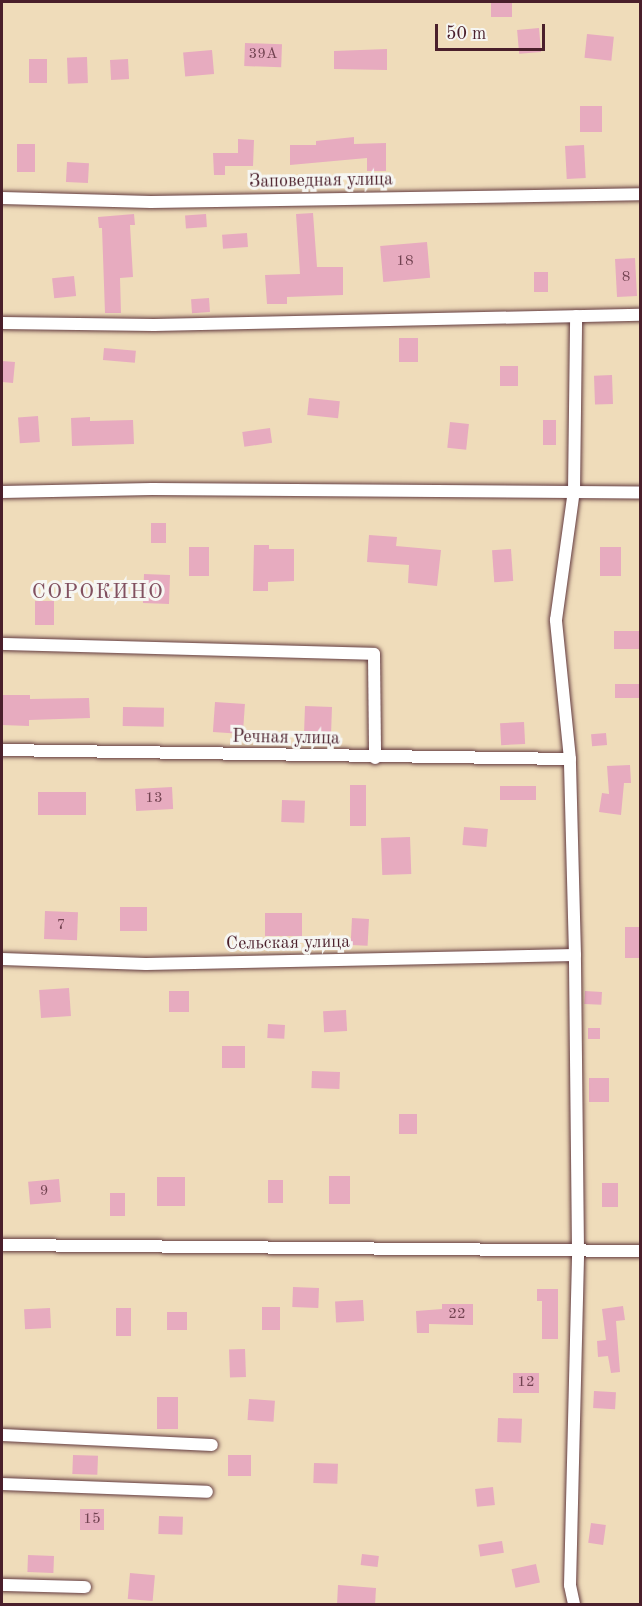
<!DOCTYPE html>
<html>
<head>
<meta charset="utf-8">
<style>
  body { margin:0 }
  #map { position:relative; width:642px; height:1606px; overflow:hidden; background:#efdcba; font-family:"Old Standard TT",serif }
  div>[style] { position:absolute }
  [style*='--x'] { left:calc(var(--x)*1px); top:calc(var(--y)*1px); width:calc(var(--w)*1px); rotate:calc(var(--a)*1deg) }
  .building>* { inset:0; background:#e7abbf; transform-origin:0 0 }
  .roads { filter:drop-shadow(0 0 2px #633b40) drop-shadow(0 0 2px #633b40) }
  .minor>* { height:12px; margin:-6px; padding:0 6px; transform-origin:6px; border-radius:6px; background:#fff }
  span { translate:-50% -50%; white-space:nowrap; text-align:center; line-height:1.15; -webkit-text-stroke:6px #f6f6f2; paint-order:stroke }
  .number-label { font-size:15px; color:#714250 }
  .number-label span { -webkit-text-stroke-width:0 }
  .street-label { font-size:18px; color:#4a1f2b }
  .quarter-label { font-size:21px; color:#81505f; letter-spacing:1.5px }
  .frame { position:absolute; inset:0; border:3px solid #4a1f2b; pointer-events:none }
  .scale { position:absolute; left:435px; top:24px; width:110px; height:27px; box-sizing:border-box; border:3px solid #4a1f2b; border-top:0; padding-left:8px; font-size:18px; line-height:21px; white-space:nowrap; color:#4a1f2b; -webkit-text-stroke:4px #f6f6f2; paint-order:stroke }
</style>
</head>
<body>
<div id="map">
  <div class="building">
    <i style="left:491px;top:2px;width:21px;height:15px"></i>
    <i style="left:539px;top:28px;width:24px;height:22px;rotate:85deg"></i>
    <i style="left:587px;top:34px;width:27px;height:24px;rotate:6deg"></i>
    <i style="left:245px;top:43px;width:37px;height:23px;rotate:2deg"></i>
    <i style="clip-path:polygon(387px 49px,387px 70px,334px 69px,334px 51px)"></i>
    <i style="left:212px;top:50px;width:24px;height:29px;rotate:85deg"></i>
    <i style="left:87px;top:57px;width:26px;height:20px;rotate:88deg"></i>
    <i style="left:47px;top:59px;width:24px;height:18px;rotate:90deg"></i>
    <i style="left:128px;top:59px;width:20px;height:18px;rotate:87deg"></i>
    <i style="left:580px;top:106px;width:22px;height:26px"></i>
    <i style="clip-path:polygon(354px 137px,354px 144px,386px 143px,386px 171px,367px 171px,367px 158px,290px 165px,290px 145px,316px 145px,316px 141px)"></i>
    <i style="clip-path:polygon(238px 139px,254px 140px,253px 166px,225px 166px,225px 175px,214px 175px,213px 153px,238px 153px)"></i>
    <i style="left:17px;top:144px;width:18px;height:28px"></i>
    <i style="left:584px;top:145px;width:33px;height:19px;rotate:87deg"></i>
    <i style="left:67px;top:162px;width:22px;height:20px;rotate:3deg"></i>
    <i style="clip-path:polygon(313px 213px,317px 267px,343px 267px,343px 295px,287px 297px,287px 304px,267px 304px,265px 275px,300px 274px,296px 214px)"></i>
    <i style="clip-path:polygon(134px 214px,135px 225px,130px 225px,133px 277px,120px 278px,121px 313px,105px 313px,102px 228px,99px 228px,98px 217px)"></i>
    <i style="left:206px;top:214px;width:13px;height:21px;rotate:86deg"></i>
    <i style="left:247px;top:233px;width:14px;height:25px;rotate:86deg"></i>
    <i style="left:427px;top:242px;width:36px;height:47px;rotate:85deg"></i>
    <i style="left:635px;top:258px;width:38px;height:20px;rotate:87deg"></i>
    <i style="left:534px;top:272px;width:14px;height:20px"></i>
    <i style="left:74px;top:276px;width:20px;height:22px;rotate:84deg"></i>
    <i style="left:209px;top:298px;width:14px;height:18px;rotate:86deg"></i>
    <i style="left:399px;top:338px;width:19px;height:24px"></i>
    <i style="left:104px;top:348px;width:32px;height:12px;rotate:5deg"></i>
    <i style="clip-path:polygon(2px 361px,15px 362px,13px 383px,2px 382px)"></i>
    <i style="left:500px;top:366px;width:18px;height:20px"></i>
    <i style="left:612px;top:375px;width:29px;height:18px;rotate:88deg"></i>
    <i style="left:309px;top:398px;width:31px;height:17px;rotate:6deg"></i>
    <i style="left:38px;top:416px;width:26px;height:20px;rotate:86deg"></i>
    <i style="clip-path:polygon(90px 417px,90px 421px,133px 420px,134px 444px,72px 446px,71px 418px)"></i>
    <i style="left:543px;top:420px;width:13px;height:25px"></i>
    <i style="left:450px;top:422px;width:19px;height:26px;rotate:6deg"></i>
    <i style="left:270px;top:428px;width:15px;height:28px;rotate:82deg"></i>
    <i style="left:151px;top:523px;width:15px;height:20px"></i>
    <i style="clip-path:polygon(369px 535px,397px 537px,396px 546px,441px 550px,437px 586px,408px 583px,409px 565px,367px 562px)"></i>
    <i style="clip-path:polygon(254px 545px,269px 545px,269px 549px,294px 549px,294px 581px,268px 582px,268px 591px,253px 591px)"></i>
    <i style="left:189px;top:547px;width:20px;height:29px"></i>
    <i style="left:600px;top:547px;width:21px;height:29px"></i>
    <i style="left:511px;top:549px;width:32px;height:19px;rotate:86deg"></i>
    <i style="left:144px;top:574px;width:26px;height:29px;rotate:2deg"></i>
    <i style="left:35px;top:601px;width:19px;height:24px"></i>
    <i style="left:614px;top:631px;width:26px;height:18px"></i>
    <i style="left:640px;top:684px;width:14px;height:25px;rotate:90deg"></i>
    <i style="clip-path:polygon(2px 695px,30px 695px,30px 699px,89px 698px,90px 718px,29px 720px,29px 726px,2px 725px)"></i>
    <i style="left:215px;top:702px;width:30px;height:30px;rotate:4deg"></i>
    <i style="left:305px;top:706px;width:27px;height:26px;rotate:2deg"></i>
    <i style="left:123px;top:707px;width:41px;height:19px;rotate:1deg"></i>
    <i style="left:524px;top:722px;width:22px;height:24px;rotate:87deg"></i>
    <i style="left:606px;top:733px;width:12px;height:15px;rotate:85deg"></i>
    <i style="clip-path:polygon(630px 765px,631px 783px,624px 783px,621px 815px,599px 812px,602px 793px,609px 794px,607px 766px)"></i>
    <i style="left:350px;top:785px;width:16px;height:41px"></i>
    <i style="left:500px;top:786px;width:36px;height:14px"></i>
    <i style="left:172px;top:787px;width:22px;height:37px;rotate:87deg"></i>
    <i style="left:38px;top:792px;width:48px;height:23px"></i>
    <i style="left:282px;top:800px;width:23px;height:22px;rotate:2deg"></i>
    <i style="left:464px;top:827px;width:24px;height:18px;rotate:5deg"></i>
    <i style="left:410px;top:837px;width:37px;height:29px;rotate:88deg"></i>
    <i style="left:120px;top:907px;width:27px;height:24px"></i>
    <i style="left:45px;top:911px;width:33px;height:28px;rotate:2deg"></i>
    <i style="left:265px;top:913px;width:37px;height:23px"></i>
    <i style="left:352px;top:918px;width:17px;height:27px;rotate:3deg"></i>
    <i style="left:625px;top:927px;width:15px;height:31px"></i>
    <i style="left:69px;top:988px;width:28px;height:30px;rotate:86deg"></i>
    <i style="left:169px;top:991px;width:20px;height:21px"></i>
    <i style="left:585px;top:991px;width:17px;height:13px;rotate:3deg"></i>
    <i style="left:346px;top:1010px;width:21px;height:23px;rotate:87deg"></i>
    <i style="left:268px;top:1024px;width:17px;height:14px;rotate:3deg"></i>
    <i style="left:588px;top:1028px;width:12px;height:11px"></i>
    <i style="left:222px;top:1046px;width:23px;height:22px"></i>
    <i style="left:312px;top:1071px;width:28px;height:17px;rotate:2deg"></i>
    <i style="left:609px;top:1078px;width:24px;height:20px;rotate:90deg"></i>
    <i style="left:399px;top:1114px;width:18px;height:20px"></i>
    <i style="left:329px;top:1176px;width:21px;height:28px"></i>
    <i style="left:157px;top:1177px;width:28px;height:29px"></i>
    <i style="left:59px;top:1179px;width:23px;height:31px;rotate:85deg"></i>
    <i style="left:268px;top:1180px;width:15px;height:23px"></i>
    <i style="left:602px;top:1183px;width:16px;height:24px"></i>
    <i style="left:110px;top:1193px;width:15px;height:23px"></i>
    <i style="left:293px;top:1287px;width:26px;height:20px;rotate:2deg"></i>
    <i style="clip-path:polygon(537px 1289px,558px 1289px,558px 1339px,542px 1339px,542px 1301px,537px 1301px)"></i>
    <i style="left:363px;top:1300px;width:21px;height:28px;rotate:87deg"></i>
    <i style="clip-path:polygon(442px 1304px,473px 1304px,473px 1325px,429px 1324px,429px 1333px,417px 1333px,416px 1311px,442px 1309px)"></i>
    <i style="clip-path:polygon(623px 1306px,625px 1320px,616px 1321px,620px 1372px,611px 1373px,608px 1356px,598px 1357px,597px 1341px,606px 1340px,602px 1309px)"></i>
    <i style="left:262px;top:1307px;width:18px;height:23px"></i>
    <i style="left:50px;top:1308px;width:20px;height:26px;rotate:87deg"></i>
    <i style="left:116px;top:1308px;width:15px;height:28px"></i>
    <i style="left:167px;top:1312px;width:20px;height:18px"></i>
    <i style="left:245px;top:1349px;width:28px;height:16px;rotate:88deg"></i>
    <i style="left:539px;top:1373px;width:20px;height:26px;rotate:90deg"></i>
    <i style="left:594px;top:1391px;width:22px;height:17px;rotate:3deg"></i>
    <i style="left:157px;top:1397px;width:21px;height:32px"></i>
    <i style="left:249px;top:1399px;width:26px;height:21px;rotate:4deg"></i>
    <i style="left:498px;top:1418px;width:24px;height:24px;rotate:2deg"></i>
    <i style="left:73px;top:1455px;width:25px;height:19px;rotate:2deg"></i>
    <i style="left:228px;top:1455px;width:23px;height:21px"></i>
    <i style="left:314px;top:1463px;width:24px;height:20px;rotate:2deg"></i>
    <i style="left:493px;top:1487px;width:18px;height:18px;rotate:84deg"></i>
    <i style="left:80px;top:1509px;width:24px;height:21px"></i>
    <i style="left:159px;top:1516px;width:24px;height:18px;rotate:2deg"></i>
    <i style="left:591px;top:1523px;width:15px;height:20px;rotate:8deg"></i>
    <i style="left:502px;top:1541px;width:12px;height:24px;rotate:81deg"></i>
    <i style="left:362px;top:1554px;width:17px;height:11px;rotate:7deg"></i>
    <i style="left:28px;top:1555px;width:26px;height:17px;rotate:2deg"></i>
    <i style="left:536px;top:1564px;width:19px;height:25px;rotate:78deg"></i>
    <i style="left:130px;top:1573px;width:25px;height:26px;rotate:5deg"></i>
    <i style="clip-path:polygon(338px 1585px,376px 1588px,375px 1605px,337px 1605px)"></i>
  </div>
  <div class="roads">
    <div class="minor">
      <i style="--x:2;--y:198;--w:149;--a:1.5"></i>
      <i style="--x:151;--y:202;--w:489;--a:-0.9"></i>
      <i style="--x:2;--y:323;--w:152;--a:0.8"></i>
      <i style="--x:154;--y:325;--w:486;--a:-1.2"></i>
      <i style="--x:2;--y:492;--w:150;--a:-1.1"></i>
      <i style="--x:152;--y:489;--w:488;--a:0.4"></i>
      <i style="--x:2;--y:644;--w:372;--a:1.5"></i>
      <i style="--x:374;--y:654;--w:104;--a:89.4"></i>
      <i style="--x:2;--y:750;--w:568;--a:0.91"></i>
      <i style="--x:2;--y:959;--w:144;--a:2"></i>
      <i style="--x:146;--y:964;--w:429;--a:-1.2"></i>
      <i style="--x:2;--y:1245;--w:638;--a:0.54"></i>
      <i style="--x:2;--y:1435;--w:210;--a:2.7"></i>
      <i style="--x:2;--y:1484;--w:205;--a:2.2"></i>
      <i style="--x:2;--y:1585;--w:83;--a:1.4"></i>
      <i style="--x:574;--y:1604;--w:19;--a:-102"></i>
      <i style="--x:570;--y:1585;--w:335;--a:-88.6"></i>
      <i style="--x:578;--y:1250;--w:295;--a:-90.6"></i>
      <i style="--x:575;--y:955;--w:196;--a:-91.5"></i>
      <i style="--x:570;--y:759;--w:140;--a:-95.8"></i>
      <i style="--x:556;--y:620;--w:130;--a:-82.1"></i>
      <i style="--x:574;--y:491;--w:175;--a:-89.3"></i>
    </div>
  </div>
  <div class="number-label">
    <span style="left:263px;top:55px">39А</span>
    <span style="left:405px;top:262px">18</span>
    <span style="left:626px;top:278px">8</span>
    <span style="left:154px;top:799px">13</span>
    <span style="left:61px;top:926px">7</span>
    <span style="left:44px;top:1192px">9</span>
    <span style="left:457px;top:1315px">22</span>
    <span style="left:526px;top:1383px">12</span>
    <span style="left:92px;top:1520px">15</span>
  </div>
  <div class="street-label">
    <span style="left:321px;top:181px;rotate:-1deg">Заповедная улица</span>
    <span style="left:286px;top:738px;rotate:1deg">Речная улица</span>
    <span style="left:288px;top:943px;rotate:-1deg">Сельская улица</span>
  </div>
  <div class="quarter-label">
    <span style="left:98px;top:593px">СОРОКИНО</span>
  </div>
  <div class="frame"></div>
  <div class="scale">50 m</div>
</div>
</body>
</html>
